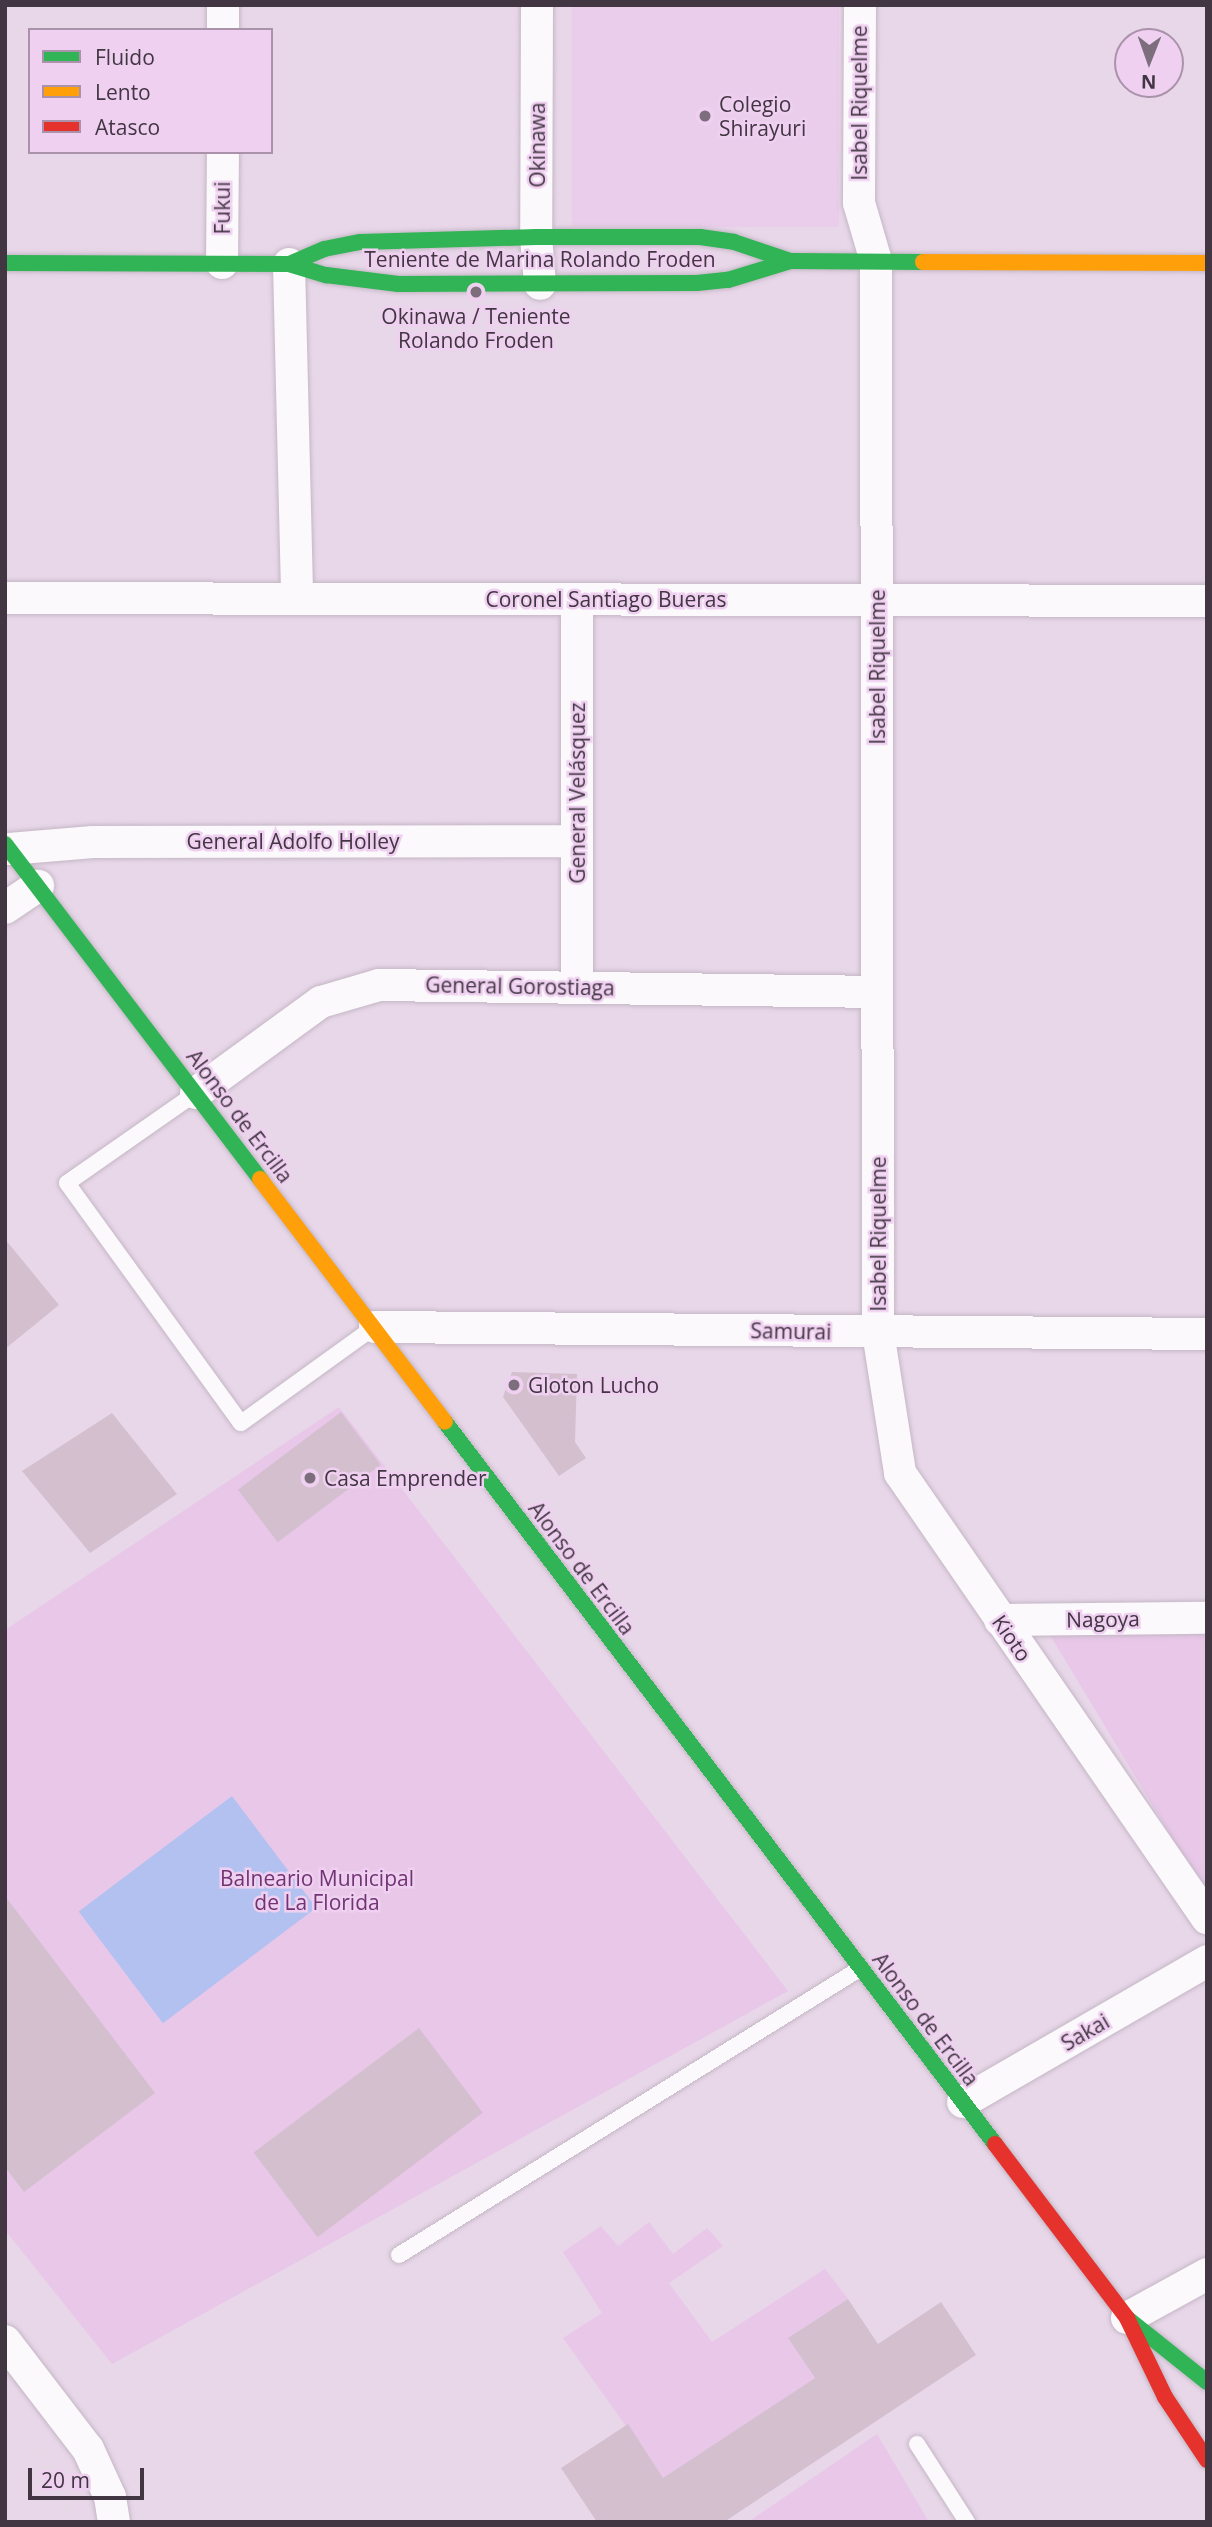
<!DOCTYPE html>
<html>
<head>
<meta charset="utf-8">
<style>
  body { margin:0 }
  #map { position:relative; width:1212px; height:2527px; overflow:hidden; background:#e8d7e9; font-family:"Open Sans",sans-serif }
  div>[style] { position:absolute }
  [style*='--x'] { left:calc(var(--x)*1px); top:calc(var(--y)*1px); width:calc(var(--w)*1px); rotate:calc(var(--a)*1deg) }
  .built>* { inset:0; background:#e9cdea; transform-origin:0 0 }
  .green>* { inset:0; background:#e8c7e9 }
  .water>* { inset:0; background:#b3c1f0; transform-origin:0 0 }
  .building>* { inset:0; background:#d4bfcf; transform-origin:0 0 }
  .path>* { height:4.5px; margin-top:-2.25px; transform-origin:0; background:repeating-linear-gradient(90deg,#e1dbe1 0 2px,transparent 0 7px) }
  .roads { filter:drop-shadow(0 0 2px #c4b7c5) drop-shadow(0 0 2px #c4b7c5) }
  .lane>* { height:16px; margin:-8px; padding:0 8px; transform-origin:8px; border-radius:8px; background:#fcf9fc }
  .street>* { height:32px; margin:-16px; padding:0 16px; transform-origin:16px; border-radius:16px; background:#fcf9fc }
  .fast>* { height:16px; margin:-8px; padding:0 8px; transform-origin:8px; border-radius:8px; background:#30b455 }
  .slow>* { height:16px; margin:-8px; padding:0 8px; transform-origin:8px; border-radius:8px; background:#ff9f0a }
  .jam>* { height:16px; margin:-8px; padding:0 8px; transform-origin:8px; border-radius:8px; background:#e5322d }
  .dots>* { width:19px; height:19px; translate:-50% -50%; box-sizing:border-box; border:4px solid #efd0f0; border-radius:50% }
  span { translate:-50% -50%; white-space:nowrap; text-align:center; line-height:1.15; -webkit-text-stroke:5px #efd0f0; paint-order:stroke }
  .street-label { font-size:21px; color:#423643 }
  .poi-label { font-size:21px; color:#423643 }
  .left { translate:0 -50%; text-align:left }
  .park-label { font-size:21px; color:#703473 }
  .frame { position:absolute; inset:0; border:7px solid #423643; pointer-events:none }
  .legend { position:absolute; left:28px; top:28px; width:245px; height:126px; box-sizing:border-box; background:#efd0f0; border:2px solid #aa92ab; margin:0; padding:9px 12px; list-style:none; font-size:21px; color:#423643 }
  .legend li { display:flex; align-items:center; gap:14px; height:35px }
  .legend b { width:35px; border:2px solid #aa92ab }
  .north { position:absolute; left:1114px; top:28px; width:70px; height:70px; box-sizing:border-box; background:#efd0f0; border:2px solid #aa92ab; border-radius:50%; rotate:181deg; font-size:19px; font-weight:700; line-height:28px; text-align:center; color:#423643 }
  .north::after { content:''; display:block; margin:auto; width:24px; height:32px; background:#7c6e7d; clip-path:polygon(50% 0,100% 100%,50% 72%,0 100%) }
  .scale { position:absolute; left:28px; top:2468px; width:116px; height:32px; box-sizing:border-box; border:4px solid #423643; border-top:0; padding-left:9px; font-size:21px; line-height:24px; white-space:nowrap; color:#423643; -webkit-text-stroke:5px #efd0f0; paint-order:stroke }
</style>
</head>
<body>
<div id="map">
  <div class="built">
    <i style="left:572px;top:5px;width:267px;height:222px"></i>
  </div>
  <div class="green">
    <i style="clip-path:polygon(339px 1407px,788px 1991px,112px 2364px,5px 2230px,5px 1630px)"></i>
    <i style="clip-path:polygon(1044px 1625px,1207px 1628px,1207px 1894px,1206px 1894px)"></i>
    <i style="clip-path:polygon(649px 2222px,673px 2254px,707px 2228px,723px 2246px,669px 2283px,712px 2342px,825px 2269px,848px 2299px,788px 2338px,815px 2378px,663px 2478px,563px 2338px,602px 2313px,563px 2252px,601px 2226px,618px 2246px)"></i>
    <i style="clip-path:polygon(877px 2434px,929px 2522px,748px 2522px)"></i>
  </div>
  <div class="water">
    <i style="left:232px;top:1796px;width:140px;height:192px;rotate:53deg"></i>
  </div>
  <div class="building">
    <i style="clip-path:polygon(5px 1239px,59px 1305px,5px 1349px)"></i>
    <i style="clip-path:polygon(512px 1372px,577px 1374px,575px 1442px,586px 1458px,559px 1476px,503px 1397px)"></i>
    <i style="left:341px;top:1412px;width:66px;height:129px;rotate:53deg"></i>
    <i style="clip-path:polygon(112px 1413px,177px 1494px,90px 1553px,22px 1471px)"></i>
    <i style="clip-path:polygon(5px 1896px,155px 2093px,24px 2192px,5px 2167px)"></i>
    <i style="left:419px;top:2028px;width:106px;height:207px;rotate:53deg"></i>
    <i style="clip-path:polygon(848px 2299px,878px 2344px,941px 2302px,976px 2355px,724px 2522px,597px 2522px,561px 2468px,628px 2424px,663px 2478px,815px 2378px,788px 2338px)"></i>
  </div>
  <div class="path">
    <i style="--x:38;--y:2446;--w:85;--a:64"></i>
  </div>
  <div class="roads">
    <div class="lane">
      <i style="--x:196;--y:1093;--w:157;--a:145.1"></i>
      <i style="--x:67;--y:1183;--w:296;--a:54.1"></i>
      <i style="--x:241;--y:1423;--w:164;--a:-35.8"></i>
      <i style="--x:399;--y:2255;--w:544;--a:-31.85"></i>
      <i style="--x:917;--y:2444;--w:93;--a:57.3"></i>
    </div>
    <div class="street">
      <i style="--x:537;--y:5;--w:232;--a:90.2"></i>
      <i style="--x:536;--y:237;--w:47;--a:85.1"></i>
      <i style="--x:860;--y:5;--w:198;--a:90.3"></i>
      <i style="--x:859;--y:203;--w:60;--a:73.7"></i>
      <i style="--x:876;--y:261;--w:1071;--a:89.89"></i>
      <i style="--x:878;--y:1332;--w:143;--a:81.1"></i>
      <i style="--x:900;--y:1473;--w:541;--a:55.4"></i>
      <i style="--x:223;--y:30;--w:25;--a:-90"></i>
      <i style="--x:222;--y:263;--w:111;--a:-89.5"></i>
      <i style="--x:289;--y:264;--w:334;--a:88.6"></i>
      <i style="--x:5;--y:598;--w:1202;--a:0.14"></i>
      <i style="--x:9;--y:849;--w:84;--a:-4.8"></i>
      <i style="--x:93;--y:842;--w:484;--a:-0.1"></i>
      <i style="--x:5;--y:908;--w:40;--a:-34"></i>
      <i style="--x:577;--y:987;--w:388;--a:-90"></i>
      <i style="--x:196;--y:1093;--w:155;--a:-36.1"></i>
      <i style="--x:321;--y:1002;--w:60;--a:-16.3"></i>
      <i style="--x:379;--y:985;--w:498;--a:0.8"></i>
      <i style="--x:375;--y:1327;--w:832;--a:0.48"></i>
      <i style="--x:1000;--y:1620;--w:207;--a:-0.6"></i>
      <i style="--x:963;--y:2102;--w:282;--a:-30"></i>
      <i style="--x:1127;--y:2318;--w:91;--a:-28.8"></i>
      <i style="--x:5;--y:2341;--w:136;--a:52.5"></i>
      <i style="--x:88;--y:2449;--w:53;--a:65.4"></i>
      <i style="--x:110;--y:2497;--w:25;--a:81"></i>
    </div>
    <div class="fast">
      <i style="--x:5;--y:263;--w:284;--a:0.2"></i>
      <i style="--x:289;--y:264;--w:39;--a:17"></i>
      <i style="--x:326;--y:275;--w:73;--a:7.1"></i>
      <i style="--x:398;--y:284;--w:299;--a:-0.2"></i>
      <i style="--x:697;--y:283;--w:31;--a:-6"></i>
      <i style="--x:728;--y:280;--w:65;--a:-17"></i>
      <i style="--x:790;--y:261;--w:133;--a:0.4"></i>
      <i style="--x:289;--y:264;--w:38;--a:-23"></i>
      <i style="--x:324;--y:249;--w:37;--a:-11"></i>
      <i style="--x:360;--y:242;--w:176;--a:-1.6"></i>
      <i style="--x:536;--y:237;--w:164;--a:0"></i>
      <i style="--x:700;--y:237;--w:34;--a:8"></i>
      <i style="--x:734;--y:242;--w:59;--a:18.7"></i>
      <i style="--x:5;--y:844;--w:421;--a:52.7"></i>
      <i style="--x:445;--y:1422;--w:908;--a:52.7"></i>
      <i style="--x:1128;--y:2319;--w:101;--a:38.6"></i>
    </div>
    <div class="slow">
      <i style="--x:923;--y:262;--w:284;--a:0.2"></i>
      <i style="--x:260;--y:1179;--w:305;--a:52.7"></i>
    </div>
    <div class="jam">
      <i style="--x:995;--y:2144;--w:218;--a:52.8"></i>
      <i style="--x:1127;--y:2318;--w:88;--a:64.3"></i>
      <i style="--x:1165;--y:2397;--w:76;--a:56.3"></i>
    </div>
  </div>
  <div class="dots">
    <i style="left:705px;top:116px;background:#7c6e7d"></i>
    <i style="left:476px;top:292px;background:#7c6e7d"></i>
    <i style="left:514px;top:1385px;background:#7c6e7d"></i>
    <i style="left:310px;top:1478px;background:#7c6e7d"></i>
  </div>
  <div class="street-label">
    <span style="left:859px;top:103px;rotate:-90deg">Isabel Riquelme</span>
    <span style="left:537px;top:145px;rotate:-90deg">Okinawa</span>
    <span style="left:222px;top:208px;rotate:-90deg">Fukui</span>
    <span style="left:540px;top:259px">Teniente de Marina Rolando Froden</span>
    <span style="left:606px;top:599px">Coronel Santiago Bueras</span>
    <span style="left:877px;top:667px;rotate:-90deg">Isabel Riquelme</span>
    <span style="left:577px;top:793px;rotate:-90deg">General Velásquez</span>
    <span style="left:293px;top:841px">General Adolfo Holley</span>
    <span style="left:520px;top:986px;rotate:1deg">General Gorostiaga</span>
    <span style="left:240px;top:1116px;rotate:53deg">Alonso de Ercilla</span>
    <span style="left:878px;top:1234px;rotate:-90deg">Isabel Riquelme</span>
    <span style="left:791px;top:1331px;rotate:1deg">Samurai</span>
    <span style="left:582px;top:1568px;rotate:53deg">Alonso de Ercilla</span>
    <span style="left:1103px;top:1619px;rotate:-1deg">Nagoya</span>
    <span style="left:1012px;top:1638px;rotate:55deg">Kioto</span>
    <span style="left:926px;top:2019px;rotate:53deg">Alonso de Ercilla</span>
    <span style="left:1085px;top:2032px;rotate:-30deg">Sakai</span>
  </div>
  <div class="poi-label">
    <span class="left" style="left:719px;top:116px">Colegio<br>Shirayuri</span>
    <span style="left:476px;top:328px">Okinawa / Teniente<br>Rolando Froden</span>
    <span class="left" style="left:528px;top:1385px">Gloton Lucho</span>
    <span class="left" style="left:324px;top:1478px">Casa Emprender</span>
  </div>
  <div class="park-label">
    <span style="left:317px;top:1890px">Balneario Municipal<br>de La Florida</span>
  </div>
  <div class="frame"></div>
  <ul class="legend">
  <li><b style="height:9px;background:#30b455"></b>Fluido</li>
  <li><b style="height:9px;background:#ff9f0a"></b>Lento</li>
  <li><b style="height:9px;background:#e5322d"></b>Atasco</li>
  </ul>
  <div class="north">N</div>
  <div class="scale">20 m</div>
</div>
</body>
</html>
